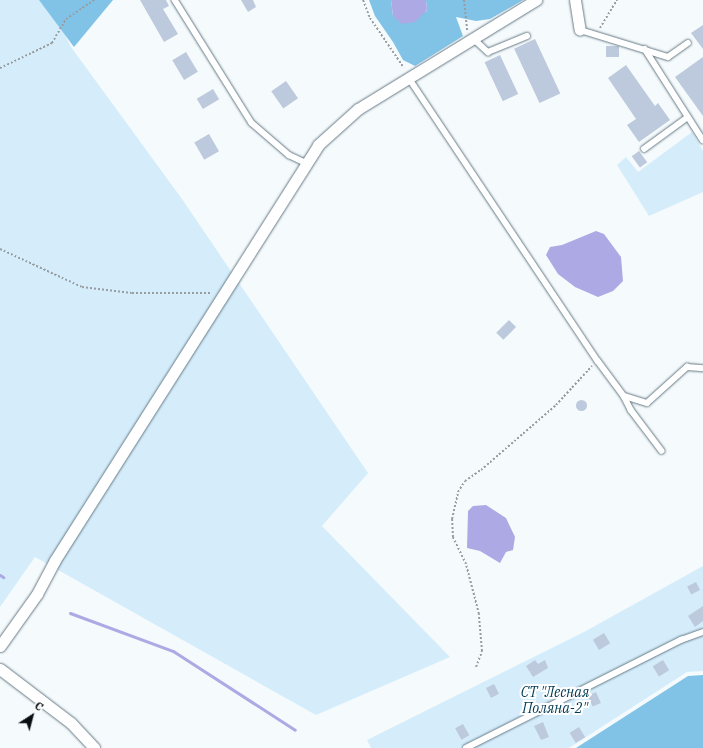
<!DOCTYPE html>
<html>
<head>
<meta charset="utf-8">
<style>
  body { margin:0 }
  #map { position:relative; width:703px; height:748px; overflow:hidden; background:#f5fafc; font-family:"IBM Plex Serif",serif }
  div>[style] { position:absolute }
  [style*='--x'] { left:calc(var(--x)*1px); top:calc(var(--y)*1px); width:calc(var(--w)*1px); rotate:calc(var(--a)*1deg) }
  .green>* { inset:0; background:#d5edfb }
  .forest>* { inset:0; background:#80c3e7 }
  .water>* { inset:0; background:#ada9e4 }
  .stream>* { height:3px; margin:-1.5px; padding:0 1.5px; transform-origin:1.5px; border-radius:1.5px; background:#ada9e4 }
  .building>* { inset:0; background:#bdc9dc; transform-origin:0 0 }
  .round { border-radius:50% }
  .path>* { height:2px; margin-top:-1px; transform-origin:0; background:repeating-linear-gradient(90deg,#979da0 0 2px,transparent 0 4px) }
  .roads { filter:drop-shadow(0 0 1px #657a86) drop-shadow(0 0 1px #657a86) }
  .lane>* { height:5.5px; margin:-2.75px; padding:0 2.75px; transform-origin:2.75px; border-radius:2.75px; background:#fff }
  .street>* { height:11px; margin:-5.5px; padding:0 5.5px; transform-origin:5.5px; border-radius:5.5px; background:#fff }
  span { translate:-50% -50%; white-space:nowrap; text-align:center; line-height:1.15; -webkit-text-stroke:4px #fff; paint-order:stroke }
  .park-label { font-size:14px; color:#003b53; font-style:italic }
  .north { position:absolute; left:12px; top:696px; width:40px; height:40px; -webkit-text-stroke:3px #fff; paint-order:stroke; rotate:36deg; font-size:11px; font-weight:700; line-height:16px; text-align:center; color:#070f13 }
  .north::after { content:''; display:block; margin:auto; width:14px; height:18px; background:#070f13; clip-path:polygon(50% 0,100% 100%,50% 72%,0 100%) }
</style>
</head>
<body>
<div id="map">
  <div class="green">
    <i style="clip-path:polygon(0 0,48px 0,71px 47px,182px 199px,368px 473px,322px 526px,450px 657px,316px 715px,35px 557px,0 607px)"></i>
    <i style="clip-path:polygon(692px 132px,703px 151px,703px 192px,649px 216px,617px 165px,626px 157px,638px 172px)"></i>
    <i style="clip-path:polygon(703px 566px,703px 671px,687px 672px,569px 748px,371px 748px,367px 740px,584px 632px)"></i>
  </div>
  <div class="forest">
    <i style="clip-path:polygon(39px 0,113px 0,74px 47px)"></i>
    <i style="clip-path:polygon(369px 0,391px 0,393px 16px,427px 11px,426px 0,523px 0,490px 19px,476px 21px,456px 17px,463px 36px,415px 66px,403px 60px,393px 42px,375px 16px)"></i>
    <i style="clip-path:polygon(703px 675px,703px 748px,576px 748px,688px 676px)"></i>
  </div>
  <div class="water">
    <i style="clip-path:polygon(391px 0,426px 0,427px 10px,415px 22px,402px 24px,393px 16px)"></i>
    <i style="clip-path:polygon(596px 231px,604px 234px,621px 257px,623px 281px,613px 291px,598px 297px,575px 287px,558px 274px,546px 255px,550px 247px,562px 245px)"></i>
    <i style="clip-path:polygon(486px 505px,506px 518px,515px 537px,513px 550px,506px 552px,500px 563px,480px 551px,467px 548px,468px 511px,473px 506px)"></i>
  </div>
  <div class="stream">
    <i style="--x:0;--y:575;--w:4;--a:34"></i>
    <i style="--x:70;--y:613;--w:110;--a:20.3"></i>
    <i style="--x:173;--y:651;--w:145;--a:32.9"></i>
  </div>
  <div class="building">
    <i style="clip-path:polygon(140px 0,166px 0,169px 6px,163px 9px,178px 34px,164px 42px)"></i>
    <i style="clip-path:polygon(241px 0,253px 0,256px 7px,248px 12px)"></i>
    <i style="clip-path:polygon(703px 25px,703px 49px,691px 33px)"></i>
    <i style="left:535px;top:39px;width:60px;height:23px;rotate:65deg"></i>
    <i style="left:606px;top:46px;width:13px;height:11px"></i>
    <i style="left:186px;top:52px;width:23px;height:16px;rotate:59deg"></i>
    <i style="left:500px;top:55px;width:43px;height:17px;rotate:65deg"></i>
    <i style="clip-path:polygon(703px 57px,703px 116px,675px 77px)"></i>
    <i style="clip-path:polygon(626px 65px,655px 106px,658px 103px,670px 120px,639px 142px,627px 125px,636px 119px,608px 78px)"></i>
    <i style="left:286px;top:81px;width:21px;height:18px;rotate:55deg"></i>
    <i style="left:213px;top:89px;width:12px;height:19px;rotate:59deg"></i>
    <i style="left:209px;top:134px;width:20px;height:17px;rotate:60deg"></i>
    <i style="left:639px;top:151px;width:14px;height:9px;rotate:54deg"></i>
    <i style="left:509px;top:320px;width:10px;height:18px;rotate:45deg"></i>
    <i class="round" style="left:575.5px;top:399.5px;width:11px;height:11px"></i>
    <i style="left:696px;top:582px;width:9px;height:10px;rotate:63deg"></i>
    <i style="clip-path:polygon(703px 606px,703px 621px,695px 627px,688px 616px)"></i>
    <i style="left:604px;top:633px;width:12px;height:13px;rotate:59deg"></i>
    <i style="clip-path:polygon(535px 660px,538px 664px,545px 660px,548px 668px,533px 677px,526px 666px)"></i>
    <i style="left:663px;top:660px;width:12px;height:12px;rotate:59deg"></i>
    <i style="left:494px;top:684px;width:11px;height:9px;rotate:63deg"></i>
    <i style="left:596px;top:692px;width:12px;height:9px;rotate:66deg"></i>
    <i style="clip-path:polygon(543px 722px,549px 737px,541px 740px,534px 726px)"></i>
    <i style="left:463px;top:724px;width:13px;height:9px;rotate:61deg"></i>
    <i style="left:579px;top:727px;width:12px;height:11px;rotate:59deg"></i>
  </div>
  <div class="path">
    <i style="--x:363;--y:0;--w:19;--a:69"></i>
    <i style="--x:370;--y:18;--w:60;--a:55.8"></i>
    <i style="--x:464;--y:0;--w:31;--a:84"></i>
    <i style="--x:600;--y:28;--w:33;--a:-59"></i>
    <i style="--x:0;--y:68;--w:58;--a:-25.7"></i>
    <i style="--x:52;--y:43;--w:28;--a:-60"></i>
    <i style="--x:66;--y:19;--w:34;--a:-34"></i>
    <i style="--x:0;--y:249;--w:90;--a:24.9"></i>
    <i style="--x:82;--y:287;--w:50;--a:6.8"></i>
    <i style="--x:132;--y:293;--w:80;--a:0"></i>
    <i style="--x:476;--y:667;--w:17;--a:-69"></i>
    <i style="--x:482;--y:651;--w:37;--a:-95"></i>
    <i style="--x:479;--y:614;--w:52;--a:-104.6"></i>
    <i style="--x:466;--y:564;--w:30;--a:-116"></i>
    <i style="--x:453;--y:537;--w:18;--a:-93"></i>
    <i style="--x:452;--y:519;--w:28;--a:-77"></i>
    <i style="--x:458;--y:492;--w:13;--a:-58"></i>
    <i style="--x:465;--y:481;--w:19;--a:-35"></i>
    <i style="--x:481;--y:470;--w:99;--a:-40.9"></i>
    <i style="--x:556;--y:405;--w:53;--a:-47.3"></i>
  </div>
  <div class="roads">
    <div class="lane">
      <i style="--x:175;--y:0;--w:145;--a:58"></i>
      <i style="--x:252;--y:123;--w:49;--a:40.9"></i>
      <i style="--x:289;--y:155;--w:19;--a:25"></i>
      <i style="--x:580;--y:30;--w:92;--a:17.1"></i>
      <i style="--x:668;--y:57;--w:24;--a:-35"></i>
      <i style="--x:473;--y:38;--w:21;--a:43"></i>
      <i style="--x:488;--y:52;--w:42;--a:-22.3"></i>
      <i style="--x:645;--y:49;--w:108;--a:57.5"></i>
      <i style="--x:409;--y:78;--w:340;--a:56.3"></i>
      <i style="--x:598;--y:361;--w:44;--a:53.4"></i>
      <i style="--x:624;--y:396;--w:16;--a:63"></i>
      <i style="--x:631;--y:410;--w:51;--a:52.9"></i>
      <i style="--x:644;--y:149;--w:54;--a:-36"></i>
      <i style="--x:624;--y:396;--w:24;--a:17"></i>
      <i style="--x:647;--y:403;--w:54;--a:-42"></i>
      <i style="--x:687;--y:367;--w:16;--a:4"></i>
      <i style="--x:466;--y:748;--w:241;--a:-26.7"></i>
      <i style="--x:681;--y:640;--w:23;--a:-20"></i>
    </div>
    <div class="street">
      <i style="--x:575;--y:0;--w:30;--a:81"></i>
      <i style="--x:0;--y:646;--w:64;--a:-54.6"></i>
      <i style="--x:37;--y:594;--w:38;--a:-62"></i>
      <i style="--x:55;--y:560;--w:491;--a:-57.6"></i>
      <i style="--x:318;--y:145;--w:54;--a:-42"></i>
      <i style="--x:358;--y:109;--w:209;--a:-31.5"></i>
      <i style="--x:0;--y:669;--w:89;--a:37.3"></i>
      <i style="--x:71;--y:723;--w:34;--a:47"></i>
    </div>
  </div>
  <div class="park-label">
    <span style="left:555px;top:700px">СТ "Лесная<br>Поляна-2"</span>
  </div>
  <div class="north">С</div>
</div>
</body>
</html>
